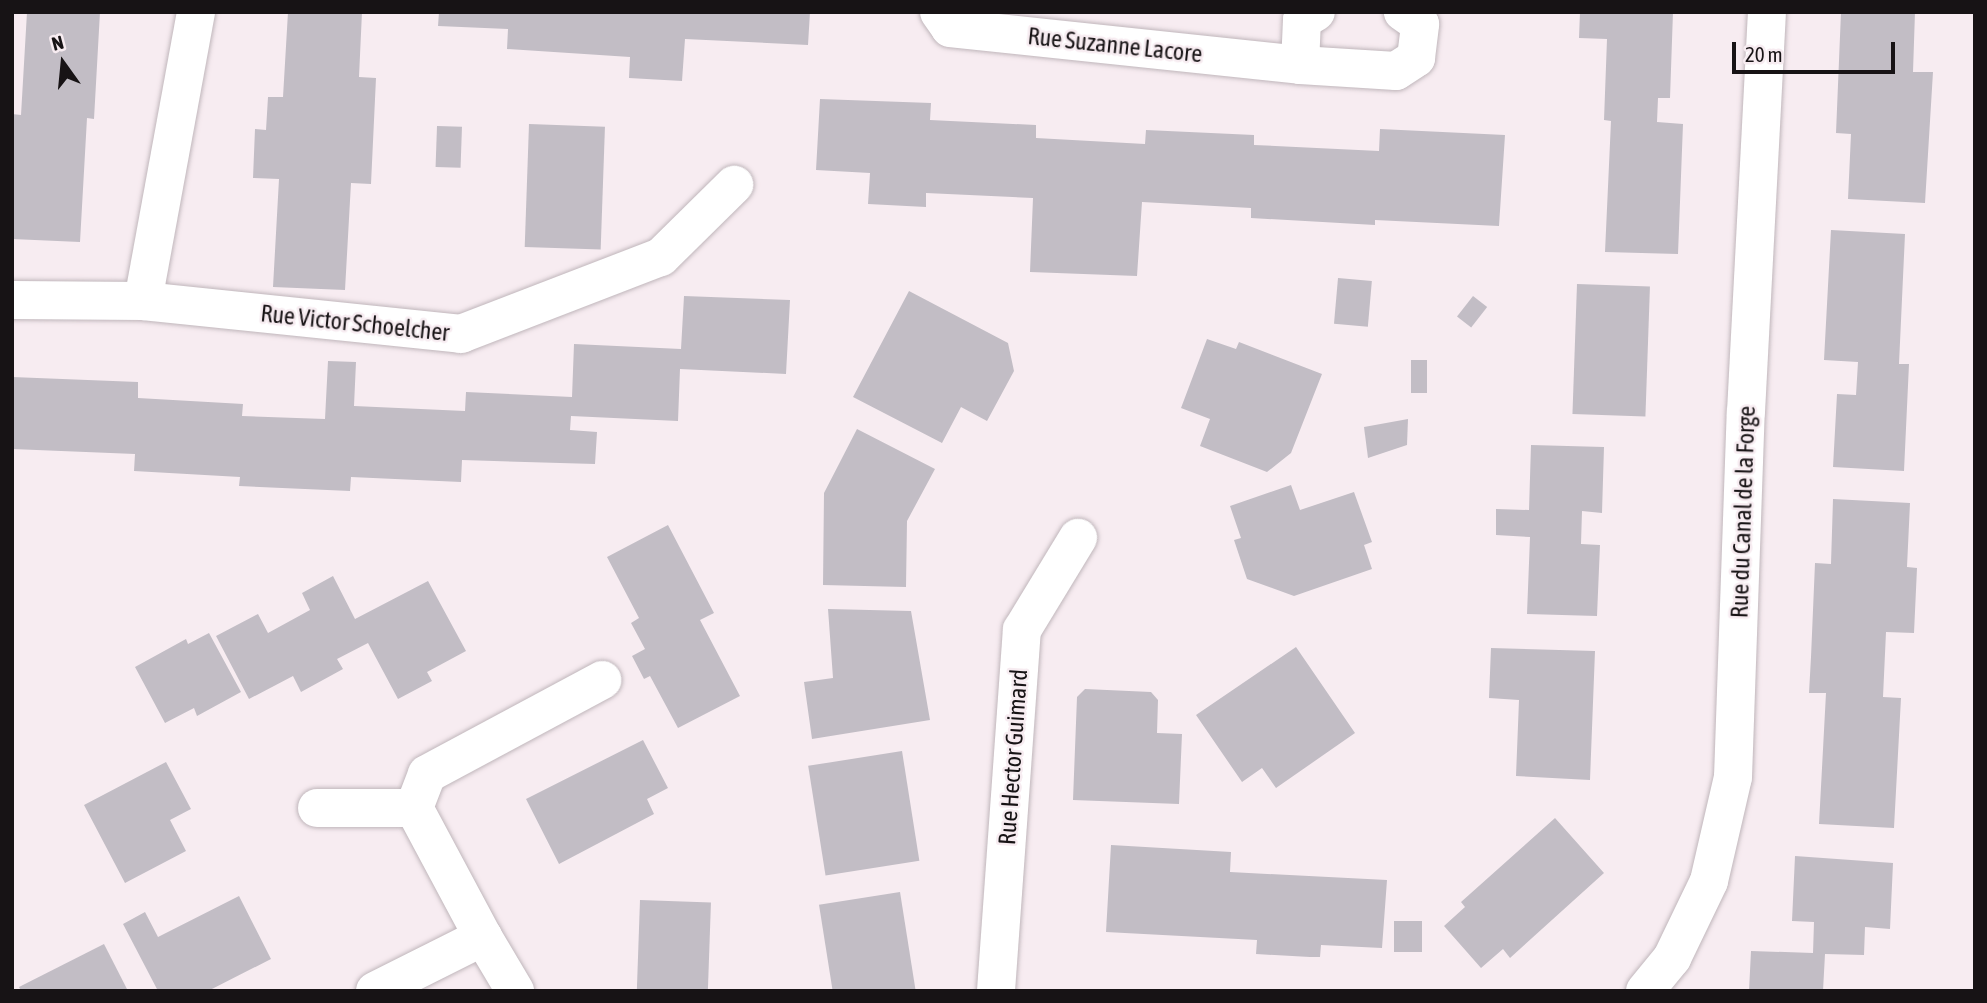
<!DOCTYPE html>
<html>
<head>
<meta charset="utf-8">
<style>
  body { margin:0 }
  #map { position:relative; width:1987px; height:1003px; overflow:hidden; background:#f7ecf1; font-family:"Asap Condensed",sans-serif }
  div>[style] { position:absolute }
  [style*='--x'] { left:calc(var(--x)*1px); top:calc(var(--y)*1px); width:calc(var(--w)*1px); rotate:calc(var(--a)*1deg) }
  .building>* { inset:0; background:#c2bdc5; transform-origin:0 0 }
  .roads { filter:drop-shadow(0 0 2px #c0b6bb) drop-shadow(0 0 2px #c0b6bb) }
  .minor>* { height:38px; margin:-19px; padding:0 19px; transform-origin:19px; border-radius:19px; background:#fff }
  span { translate:-50% -50%; white-space:nowrap; text-align:center; line-height:1.15; -webkit-text-stroke:5px #f7ecf1; paint-order:stroke }
  .street-label { font-size:24px; color:#171315 }
  .frame { position:absolute; inset:0; border:14px solid #171315; pointer-events:none }
  .north { position:absolute; left:28px; top:28px; width:70px; height:70px; -webkit-text-stroke:5px #f7ecf1; paint-order:stroke; rotate:345deg; font-size:19px; font-weight:700; line-height:28px; text-align:center; color:#171315 }
  .north::after { content:''; display:block; margin:auto; width:24px; height:32px; background:#171315; clip-path:polygon(50% 0,100% 100%,50% 72%,0 100%) }
  .scale { position:absolute; left:1732px; top:42px; width:163px; height:32px; box-sizing:border-box; border:4px solid #171315; border-top:0; padding-left:9px; font-size:21px; line-height:24px; white-space:nowrap; color:#171315; -webkit-text-stroke:5px #f7ecf1; paint-order:stroke }
</style>
</head>
<body>
<div id="map">
  <div class="building">
    <i style="clip-path:polygon(27px 12px,100px 12px,94px 119px,87px 118px,80px 242px,12px 239px,12px 114px,21px 115px)"></i>
    <i style="clip-path:polygon(288px 12px,362px 12px,359px 77px,376px 78px,371px 184px,351px 183px,345px 290px,273px 287px,279px 179px,253px 178px,255px 129px,266px 130px,268px 97px,283px 97px)"></i>
    <i style="clip-path:polygon(439px 12px,810px 12px,808px 45px,685px 39px,682px 81px,629px 78px,630px 57px,507px 49px,508px 29px,438px 26px)"></i>
    <i style="clip-path:polygon(1580px 12px,1673px 12px,1670px 98px,1658px 98px,1657px 122px,1683px 124px,1678px 254px,1605px 252px,1611px 121px,1604px 120px,1607px 39px,1579px 38px)"></i>
    <i style="clip-path:polygon(1841px 12px,1915px 12px,1913px 72px,1933px 72px,1925px 203px,1848px 199px,1851px 134px,1836px 133px)"></i>
    <i style="clip-path:polygon(820px 99px,931px 103px,930px 120px,1036px 125px,1036px 138px,1145px 144px,1146px 130px,1254px 135px,1254px 145px,1379px 151px,1380px 129px,1505px 135px,1499px 226px,1375px 220px,1375px 225px,1251px 218px,1251px 208px,1142px 202px,1137px 276px,1030px 272px,1033px 198px,926px 193px,926px 207px,868px 204px,870px 173px,816px 170px)"></i>
    <i style="left:529px;top:124px;width:76px;height:123px;rotate:2deg"></i>
    <i style="left:437px;top:126px;width:25px;height:41px;rotate:2deg"></i>
    <i style="clip-path:polygon(1831px 230px,1905px 234px,1899px 364px,1909px 364px,1904px 471px,1833px 467px,1837px 394px,1856px 395px,1858px 362px,1824px 360px)"></i>
    <i style="left:1338px;top:278px;width:34px;height:46px;rotate:5deg"></i>
    <i style="left:1577px;top:284px;width:73px;height:130px;rotate:2deg"></i>
    <i style="clip-path:polygon(909px 291px,1008px 343px,1014px 371px,987px 421px,961px 407px,942px 443px,853px 397px)"></i>
    <i style="clip-path:polygon(684px 296px,790px 300px,786px 374px,680px 369px,678px 421px,571px 416px,570px 430px,597px 432px,595px 464px,462px 460px,461px 482px,351px 477px,350px 491px,239px 486px,240px 477px,134px 471px,135px 454px,12px 449px,12px 377px,138px 382px,138px 398px,243px 404px,242px 416px,325px 419px,328px 361px,356px 362px,354px 406px,465px 411px,466px 392px,572px 397px,574px 344px,681px 349px)"></i>
    <i style="left:1473px;top:296px;width:18px;height:26px;rotate:38deg"></i>
    <i style="clip-path:polygon(1207px 339px,1236px 349px,1239px 342px,1322px 374px,1291px 453px,1267px 472px,1200px 446px,1210px 419px,1181px 408px)"></i>
    <i style="left:1411px;top:360px;width:16px;height:33px"></i>
    <i style="clip-path:polygon(1408px 419px,1407px 445px,1368px 458px,1364px 427px)"></i>
    <i style="clip-path:polygon(857px 429px,935px 469px,907px 521px,906px 587px,823px 585px,824px 493px)"></i>
    <i style="clip-path:polygon(1531px 445px,1604px 447px,1602px 513px,1582px 511px,1581px 544px,1600px 545px,1597px 616px,1527px 614px,1530px 537px,1496px 535px,1496px 509px,1529px 510px)"></i>
    <i style="clip-path:polygon(1291px 485px,1300px 510px,1354px 492px,1372px 542px,1364px 545px,1372px 569px,1294px 596px,1247px 579px,1234px 540px,1241px 538px,1230px 506px)"></i>
    <i style="clip-path:polygon(1833px 499px,1910px 503px,1907px 567px,1917px 568px,1914px 633px,1886px 632px,1883px 697px,1901px 698px,1894px 828px,1819px 824px,1826px 693px,1809px 693px,1811px 657px,1815px 563px,1831px 564px)"></i>
    <i style="clip-path:polygon(668px 525px,714px 613px,700px 620px,740px 696px,678px 728px,650px 676px,644px 679px,632px 656px,645px 649px,631px 623px,639px 618px,607px 557px)"></i>
    <i style="clip-path:polygon(333px 576px,355px 619px,428px 581px,466px 651px,427px 672px,432px 681px,398px 699px,368px 643px,337px 659px,343px 669px,301px 692px,293px 676px,249px 699px,216px 636px,258px 614px,268px 633px,310px 610px,302px 593px)"></i>
    <i style="clip-path:polygon(828px 609px,911px 611px,930px 720px,812px 739px,804px 682px,833px 678px)"></i>
    <i style="clip-path:polygon(209px 633px,241px 692px,197px 716px,194px 708px,165px 723px,135px 667px,186px 639px,188px 644px)"></i>
    <i style="clip-path:polygon(1296px 647px,1355px 733px,1276px 788px,1262px 768px,1242px 782px,1196px 715px)"></i>
    <i style="clip-path:polygon(1491px 648px,1595px 651px,1590px 780px,1516px 776px,1519px 700px,1489px 698px)"></i>
    <i style="clip-path:polygon(1085px 689px,1151px 692px,1158px 700px,1157px 733px,1182px 734px,1179px 804px,1073px 800px,1077px 697px)"></i>
    <i style="clip-path:polygon(643px 740px,668px 788px,647px 799px,654px 814px,559px 864px,526px 799px)"></i>
    <i style="left:902px;top:751px;width:111px;height:95px;rotate:81deg"></i>
    <i style="clip-path:polygon(166px 762px,191px 809px,170px 820px,186px 851px,125px 883px,84px 805px)"></i>
    <i style="clip-path:polygon(1555px 818px,1604px 873px,1510px 958px,1503px 949px,1481px 968px,1444px 926px,1465px 907px,1461px 902px)"></i>
    <i style="clip-path:polygon(1111px 845px,1231px 852px,1230px 872px,1387px 880px,1382px 948px,1321px 945px,1320px 957px,1310px 957px,1256px 954px,1257px 940px,1106px 932px)"></i>
    <i style="clip-path:polygon(1795px 856px,1893px 863px,1890px 929px,1865px 927px,1864px 955px,1825px 954px,1823px 991px,1749px 991px,1751px 951px,1813px 953px,1814px 922px,1792px 921px)"></i>
    <i style="left:900px;top:892px;width:100px;height:82px;rotate:81deg"></i>
    <i style="clip-path:polygon(239px 896px,271px 959px,208px 991px,158px 991px,123px 924px,145px 912px,158px 937px)"></i>
    <i style="left:640px;top:900px;width:71px;height:91px;rotate:2deg"></i>
    <i style="left:1394px;top:921px;width:28px;height:31px"></i>
    <i style="clip-path:polygon(104px 944px,128px 991px,21px 991px,19px 987px)"></i>
  </div>
  <div class="roads">
    <div class="minor">
      <i style="--x:939;--y:12;--w:19;--a:55"></i>
      <i style="--x:950;--y:28;--w:352;--a:6"></i>
      <i style="--x:1300;--y:65;--w:96;--a:3.6"></i>
      <i style="--x:1396;--y:71;--w:24;--a:-33"></i>
      <i style="--x:1416;--y:58;--w:34;--a:-83"></i>
      <i style="--x:1420;--y:24;--w:21;--a:-145"></i>
      <i style="--x:1300;--y:65;--w:45;--a:-87.5"></i>
      <i style="--x:1302;--y:20;--w:16;--a:-30"></i>
      <i style="--x:13;--y:300;--w:130;--a:0.4"></i>
      <i style="--x:143;--y:301;--w:320;--a:5.9"></i>
      <i style="--x:461;--y:334;--w:214;--a:-21.1"></i>
      <i style="--x:661;--y:257;--w:103;--a:-44.6"></i>
      <i style="--x:143;--y:301;--w:294;--a:-79.6"></i>
      <i style="--x:317;--y:808;--w:97;--a:0"></i>
      <i style="--x:483;--y:937;--w:63;--a:59.3"></i>
      <i style="--x:375;--y:991;--w:121;--a:-26.6"></i>
      <i style="--x:483;--y:937;--w:146;--a:-118.1"></i>
      <i style="--x:414;--y:808;--w:36;--a:-69"></i>
      <i style="--x:427;--y:774;--w:199;--a:-28.2"></i>
      <i style="--x:996;--y:991;--w:362;--a:-85.9"></i>
      <i style="--x:1022;--y:630;--w:108;--a:-58.7"></i>
      <i style="--x:1645;--y:991;--w:43;--a:-50.7"></i>
      <i style="--x:1672;--y:958;--w:85;--a:-64.3"></i>
      <i style="--x:1709;--y:881;--w:107;--a:-77"></i>
      <i style="--x:1733;--y:777;--w:365;--a:-88"></i>
      <i style="--x:1746;--y:412;--w:401;--a:-87"></i>
    </div>
  </div>
  <div class="street-label">
    <span style="left:1115px;top:45px;rotate:6deg">Rue Suzanne Lacore</span>
    <span style="left:355px;top:323px;rotate:6deg">Rue Victor Schoelcher</span>
    <span style="left:1743px;top:512px;rotate:-88deg">Rue du Canal de la Forge</span>
    <span style="left:1013px;top:757px;rotate:-86deg">Rue Hector Guimard</span>
  </div>
  <div class="frame"></div>
  <div class="north">N</div>
  <div class="scale">20 m</div>
</div>
</body>
</html>
